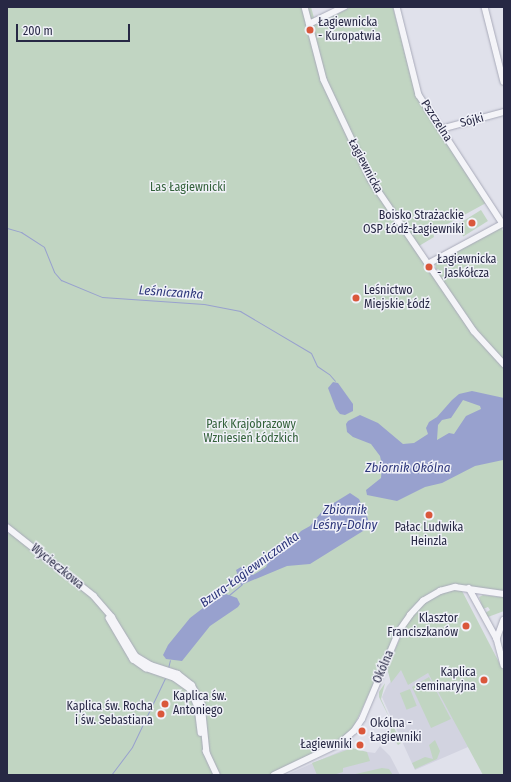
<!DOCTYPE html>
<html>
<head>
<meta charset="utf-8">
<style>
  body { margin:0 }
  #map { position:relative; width:511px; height:782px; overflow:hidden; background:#e0e1eb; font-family:"Fira Sans Condensed",sans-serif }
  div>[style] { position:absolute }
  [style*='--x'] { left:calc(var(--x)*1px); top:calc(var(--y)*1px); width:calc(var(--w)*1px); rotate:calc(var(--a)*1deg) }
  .built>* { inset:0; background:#d2d3e0 }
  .green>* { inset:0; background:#c1d5c2; transform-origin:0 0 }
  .water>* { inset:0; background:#98a1ce }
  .stream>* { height:1px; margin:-0.5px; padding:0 0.5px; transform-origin:0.5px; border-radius:0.5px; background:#98a1ce }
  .roads { filter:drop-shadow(0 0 1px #a8aab9) drop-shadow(0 0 1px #a8aab9) }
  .minor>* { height:5.5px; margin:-2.75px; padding:0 2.75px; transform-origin:2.75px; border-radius:2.75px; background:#f4f4f8 }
  .dots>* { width:11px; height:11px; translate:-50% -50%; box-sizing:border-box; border:2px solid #f0f1f8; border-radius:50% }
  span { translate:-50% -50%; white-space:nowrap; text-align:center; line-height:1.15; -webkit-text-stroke:3px #f0f1f8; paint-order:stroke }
  .poi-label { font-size:12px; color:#272844 }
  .left { translate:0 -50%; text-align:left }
  .right { translate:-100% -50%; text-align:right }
  .street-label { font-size:12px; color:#272844 }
  .park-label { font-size:12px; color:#33613a }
  .water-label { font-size:13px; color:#2e377b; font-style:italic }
  .frame { position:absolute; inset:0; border:8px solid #272844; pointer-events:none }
  .scale { position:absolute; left:16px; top:24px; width:114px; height:18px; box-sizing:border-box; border:2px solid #272844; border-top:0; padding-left:5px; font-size:12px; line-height:14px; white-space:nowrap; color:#272844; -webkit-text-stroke:3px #f0f1f8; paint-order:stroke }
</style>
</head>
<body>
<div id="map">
  <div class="built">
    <i style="clip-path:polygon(401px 669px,428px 673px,504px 775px,468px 747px,415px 770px,382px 697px,387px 686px)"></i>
    <i style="clip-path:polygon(380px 746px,390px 756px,400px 775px,286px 775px,345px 749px,375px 753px)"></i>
  </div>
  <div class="green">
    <i style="clip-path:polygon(7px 7px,311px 7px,316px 25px,351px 7px,393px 7px,416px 96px,486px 203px,433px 232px,434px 237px,419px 246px,439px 276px,440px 271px,438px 269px,436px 270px,435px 263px,501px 227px,504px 233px,504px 611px,488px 617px,485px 613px,490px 610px,488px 607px,483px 609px,479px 597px,483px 595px,500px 597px,465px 586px,460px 587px,504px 672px,504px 775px,483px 775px,428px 673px,408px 685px,401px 670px,391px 683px,387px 668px,404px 629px,401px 624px,350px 735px,269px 775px,7px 775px)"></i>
    <i style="left:481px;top:210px;width:13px;height:29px;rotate:58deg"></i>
    <i style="clip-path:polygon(429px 677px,451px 719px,431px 728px,412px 687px)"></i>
    <i style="clip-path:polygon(385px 683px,381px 699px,401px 743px,398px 745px,390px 734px,392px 723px,379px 697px,379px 692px)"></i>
    <i style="left:410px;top:689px;width:18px;height:11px;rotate:68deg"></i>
    <i style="clip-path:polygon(435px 740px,440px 751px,437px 759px,415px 769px,412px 763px,425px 757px,433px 759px,429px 745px)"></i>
    <i style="clip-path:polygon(352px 748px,367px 752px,370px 761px,343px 768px,343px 772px,333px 775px,317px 775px,312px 763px)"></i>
    <i style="clip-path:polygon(382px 768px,389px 769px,393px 775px,351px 775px)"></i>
  </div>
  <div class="water">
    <i style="clip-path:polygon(333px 382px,338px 383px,353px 404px,353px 411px,345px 415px,340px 414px,336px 409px,328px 388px)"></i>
    <i style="clip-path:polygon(evenodd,472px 391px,504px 398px,503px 460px,475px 466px,442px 483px,425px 487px,397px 501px,367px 495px,366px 490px,381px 478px,382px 465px,380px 456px,371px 444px,353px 437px,347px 432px,346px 424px,348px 421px,360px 415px,378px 423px,403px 444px,414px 443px,428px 434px,426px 428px,429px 422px,437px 417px,452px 400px,459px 394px,472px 391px,463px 400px,480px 406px,481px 409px,466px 416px,454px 434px,449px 433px,437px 440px,438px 425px,442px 420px,451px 418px,463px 400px)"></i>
    <i style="clip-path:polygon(350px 493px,359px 499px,368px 519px,367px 527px,363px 531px,310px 564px,287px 566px,241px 585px,236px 570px,241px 567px,253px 575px,266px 567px,275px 546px,292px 541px,301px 531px,310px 526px,324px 509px)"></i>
    <i style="clip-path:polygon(226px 594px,237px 598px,240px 604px,238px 607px,210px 626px,182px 661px,166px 659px,163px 655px,168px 645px,190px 618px,216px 598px)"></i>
  </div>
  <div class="stream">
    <i style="--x:7;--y:228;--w:15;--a:16"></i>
    <i style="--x:21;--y:232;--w:27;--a:33"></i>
    <i style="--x:44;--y:247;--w:27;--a:68"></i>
    <i style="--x:54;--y:272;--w:11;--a:49"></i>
    <i style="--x:61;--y:280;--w:44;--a:22.5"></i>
    <i style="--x:102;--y:297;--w:102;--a:3.9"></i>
    <i style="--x:204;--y:304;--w:37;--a:11"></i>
    <i style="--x:240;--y:311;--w:82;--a:30.6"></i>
    <i style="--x:311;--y:353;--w:14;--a:65"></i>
    <i style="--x:317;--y:366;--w:14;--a:34"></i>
    <i style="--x:329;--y:374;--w:9;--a:49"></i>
    <i style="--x:229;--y:595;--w:17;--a:-40"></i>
    <i style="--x:168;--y:668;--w:8;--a:-76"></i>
    <i style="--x:111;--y:775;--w:35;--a:-53"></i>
    <i style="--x:132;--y:747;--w:76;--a:-64.4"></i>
  </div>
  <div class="roads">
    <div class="minor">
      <i style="--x:305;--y:7;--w:75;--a:75.4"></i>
      <i style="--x:324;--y:80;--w:110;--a:64.8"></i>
      <i style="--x:371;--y:180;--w:183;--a:55.7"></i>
      <i style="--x:474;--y:331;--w:45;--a:47.7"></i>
      <i style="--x:397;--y:7;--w:91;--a:76"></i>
      <i style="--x:419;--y:95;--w:154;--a:56.9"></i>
      <i style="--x:485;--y:7;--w:77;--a:75.8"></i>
      <i style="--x:309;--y:24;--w:39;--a:-26"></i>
      <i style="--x:441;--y:129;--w:65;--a:-15.1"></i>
      <i style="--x:428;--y:264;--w:86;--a:-28.3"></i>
      <i style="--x:7;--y:527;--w:111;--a:38.4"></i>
      <i style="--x:94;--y:596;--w:28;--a:49"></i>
      <i style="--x:112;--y:617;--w:46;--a:58.4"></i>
      <i style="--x:136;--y:656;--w:17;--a:31"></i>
      <i style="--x:151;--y:665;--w:28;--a:18"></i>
      <i style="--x:178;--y:674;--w:18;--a:38"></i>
      <i style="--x:192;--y:685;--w:21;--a:62"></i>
      <i style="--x:202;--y:704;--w:49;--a:84.2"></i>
      <i style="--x:469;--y:588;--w:58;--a:61.2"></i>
      <i style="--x:109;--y:618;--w:48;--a:59.7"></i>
      <i style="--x:133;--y:659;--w:16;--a:35"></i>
      <i style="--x:146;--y:668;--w:31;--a:19"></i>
      <i style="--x:175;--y:678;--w:19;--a:36"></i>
      <i style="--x:190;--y:689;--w:20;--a:66"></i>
      <i style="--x:198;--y:707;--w:26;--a:83"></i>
      <i style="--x:504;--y:620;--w:20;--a:110"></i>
      <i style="--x:497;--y:639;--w:27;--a:75"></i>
      <i style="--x:206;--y:751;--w:26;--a:65"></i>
      <i style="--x:274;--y:775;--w:72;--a:-25.5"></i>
      <i style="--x:339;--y:744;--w:20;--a:-41"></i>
      <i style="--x:354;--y:731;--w:14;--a:-56"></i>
      <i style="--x:362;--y:719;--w:95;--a:-67.2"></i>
      <i style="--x:399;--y:631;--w:19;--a:-55"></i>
      <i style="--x:410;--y:615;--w:19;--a:-47"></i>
      <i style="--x:423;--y:601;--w:20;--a:-30"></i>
      <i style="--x:440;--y:591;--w:16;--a:-15"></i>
      <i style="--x:455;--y:587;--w:49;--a:8.1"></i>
    </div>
  </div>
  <div class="dots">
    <i style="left:310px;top:30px;background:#da573b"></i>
    <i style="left:472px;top:223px;background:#da573b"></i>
    <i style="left:429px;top:267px;background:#da573b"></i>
    <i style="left:356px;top:298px;background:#da573b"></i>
    <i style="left:429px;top:515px;background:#da573b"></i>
    <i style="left:466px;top:626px;background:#da573b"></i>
    <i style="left:484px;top:680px;background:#da573b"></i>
    <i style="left:165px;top:704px;background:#da573b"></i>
    <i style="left:161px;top:714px;background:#da573b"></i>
    <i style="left:362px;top:731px;background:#da573b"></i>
    <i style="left:360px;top:745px;background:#da573b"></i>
  </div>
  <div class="poi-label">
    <span class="left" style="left:318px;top:30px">Łagiewnicka<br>- Kuropatwia</span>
    <span class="right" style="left:464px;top:223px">Boisko Strażackie<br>OSP Łódź-Łagiewniki</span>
    <span class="left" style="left:437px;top:267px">Łagiewnicka<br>- Jaskółcza</span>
    <span class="left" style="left:364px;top:298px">Leśnictwo<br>Miejskie Łódź</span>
    <span style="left:429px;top:535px">Pałac Ludwika<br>Heinzla</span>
    <span class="right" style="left:458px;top:626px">Klasztor<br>Franciszkanów</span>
    <span class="right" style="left:476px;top:680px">Kaplica<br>seminaryjna</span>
    <span class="left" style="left:173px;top:704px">Kaplica św.<br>Antoniego</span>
    <span class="right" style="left:153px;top:714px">Kaplica św. Rocha<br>i św. Sebastiana</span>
    <span class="left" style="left:370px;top:731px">Okólna -<br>Łagiewniki</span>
    <span class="right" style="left:352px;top:745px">Łagiewniki</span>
  </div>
  <div class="street-label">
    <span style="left:436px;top:121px;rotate:57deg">Pszczelna</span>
    <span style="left:472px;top:121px;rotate:-15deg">Sójki</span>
    <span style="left:365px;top:166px;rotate:62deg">Łagiewnicka</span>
    <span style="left:57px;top:567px;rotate:39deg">Wycieczkowa</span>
    <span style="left:384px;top:667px;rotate:-67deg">Okólna</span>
  </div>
  <div class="park-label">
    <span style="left:188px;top:188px">Las Łagiewnicki</span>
    <span style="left:251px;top:432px">Park Krajobrazowy<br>Wzniesień Łódzkich</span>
  </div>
  <div class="water-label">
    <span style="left:171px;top:293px;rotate:4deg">Leśniczanka</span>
    <span style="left:408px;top:468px">Zbiornik Okólna</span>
    <span style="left:345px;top:518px">Zbiornik<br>Leśny-Dolny</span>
    <span style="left:250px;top:570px;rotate:-36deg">Bzura-Łagiewniczanka</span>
  </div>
  <div class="frame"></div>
  <div class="scale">200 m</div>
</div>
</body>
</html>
